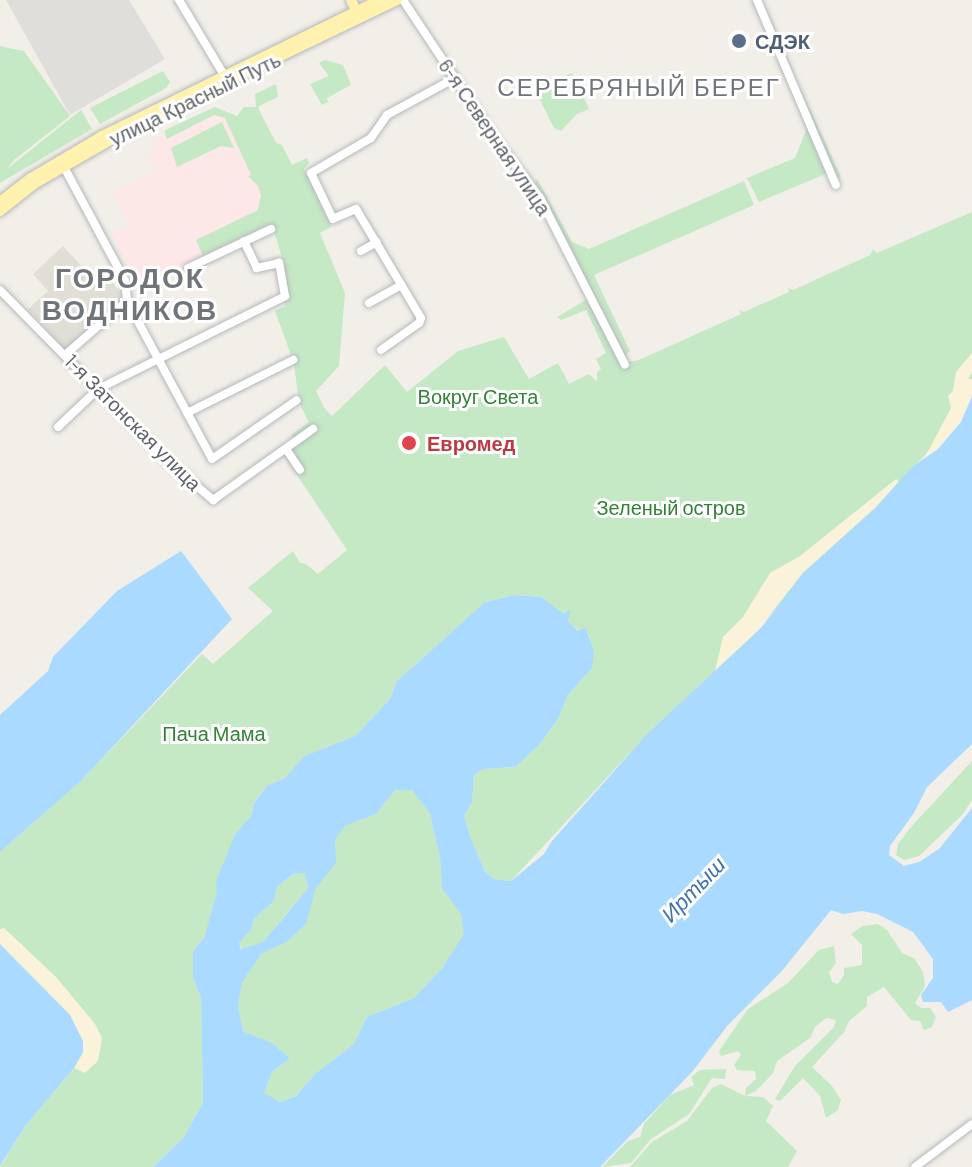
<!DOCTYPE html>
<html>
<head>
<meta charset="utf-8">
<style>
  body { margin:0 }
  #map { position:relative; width:972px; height:1167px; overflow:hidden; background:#f1efe8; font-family:Barlow,sans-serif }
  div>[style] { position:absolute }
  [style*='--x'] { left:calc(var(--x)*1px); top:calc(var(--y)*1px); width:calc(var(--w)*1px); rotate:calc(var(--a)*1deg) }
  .industrial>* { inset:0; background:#e0deda }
  .education>* { inset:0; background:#e1ded6 }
  .medical>* { inset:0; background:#fce8e6 }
  .green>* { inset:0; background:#c5e8c5 }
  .sand>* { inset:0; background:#fbf3d9 }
  .water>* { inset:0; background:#aadaff }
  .roads { filter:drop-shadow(0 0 2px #b5b8bc) drop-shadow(0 0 2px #b5b8bc) }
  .minor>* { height:8px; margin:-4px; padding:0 4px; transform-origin:4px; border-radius:4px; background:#fff }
  .major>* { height:10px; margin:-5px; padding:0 5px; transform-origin:5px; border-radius:5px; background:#fff2af }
  .dots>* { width:22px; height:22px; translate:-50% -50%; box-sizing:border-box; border:4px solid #fff; border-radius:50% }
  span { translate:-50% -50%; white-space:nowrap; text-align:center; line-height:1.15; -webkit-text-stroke:6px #fff; paint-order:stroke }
  .service-label { font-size:20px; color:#4e5e75; font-weight:700 }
  .left { translate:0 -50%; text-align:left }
  .street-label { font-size:20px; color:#5f6368 }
  .park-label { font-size:20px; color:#348238 }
  .health-label { font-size:20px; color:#be3a42; font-weight:700 }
  .water-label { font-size:22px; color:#4174aa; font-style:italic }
  .quarter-label { font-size:24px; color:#70757a; letter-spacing:2px }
  .district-label { font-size:28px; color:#70757a; font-weight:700; letter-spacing:2px }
</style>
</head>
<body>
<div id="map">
  <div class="industrial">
    <i style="clip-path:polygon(6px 0,129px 0,165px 59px,70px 115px)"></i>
  </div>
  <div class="education">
    <i style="clip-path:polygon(63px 246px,99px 285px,109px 276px,123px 299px,66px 350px,28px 309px,48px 291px,33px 274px)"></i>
  </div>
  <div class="medical">
    <i style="clip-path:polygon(213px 111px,228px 115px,255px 173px,268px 205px,266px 228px,174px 272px,171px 266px,136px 283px,111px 234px,129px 225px,112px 192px,154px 171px,147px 155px,154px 151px,151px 143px)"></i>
  </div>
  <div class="green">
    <i style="clip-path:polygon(0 46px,24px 51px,70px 116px,14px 160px,7px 169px,81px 110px,92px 129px,0 183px)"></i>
    <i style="clip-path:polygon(325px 60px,343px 65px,351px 85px,327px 98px,328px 102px,322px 105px,310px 84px,329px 76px,319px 63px)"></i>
    <i style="clip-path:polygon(163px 71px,170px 82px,166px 88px,100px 124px,90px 108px)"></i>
    <i style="clip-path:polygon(572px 73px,589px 109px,577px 114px,561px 131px,554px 128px,536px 92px,539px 89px,544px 93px,560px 85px,558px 79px)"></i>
    <i style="clip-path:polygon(276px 84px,278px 97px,259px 106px,259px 110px,276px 143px,282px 145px,292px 165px,307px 158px,309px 163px,304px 169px,332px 222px,331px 227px,320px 233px,345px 293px,339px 366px,316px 391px,325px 409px,332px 416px,385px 365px,407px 392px,458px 351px,504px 337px,529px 379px,558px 363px,569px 384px,589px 374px,597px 382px,597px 372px,601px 369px,596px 359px,606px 353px,586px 310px,561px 320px,557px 317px,586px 300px,627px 362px,639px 360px,741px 314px,739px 310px,744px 312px,789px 292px,788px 288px,793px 290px,870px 255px,873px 249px,877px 253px,972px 212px,972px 396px,926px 454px,706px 681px,652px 729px,511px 881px,494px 879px,485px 871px,471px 839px,464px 816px,472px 802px,474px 775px,483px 769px,515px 767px,541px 743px,558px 719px,568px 695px,592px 668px,590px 637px,586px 628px,579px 631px,568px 621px,568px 613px,564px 615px,541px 597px,516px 595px,485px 602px,397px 681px,390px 699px,355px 736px,304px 756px,285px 778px,267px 786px,254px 803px,251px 816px,236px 833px,204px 938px,193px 951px,193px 978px,201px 996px,203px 1103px,184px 1137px,153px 1167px,0 1167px,26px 1125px,74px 1068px,21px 963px,0 944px,0 852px,81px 781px,202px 654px,213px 664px,273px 611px,248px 588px,293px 551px,300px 563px,306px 564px,318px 574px,347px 550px,283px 454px,295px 439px,291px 435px,309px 422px,299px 403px,294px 363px,275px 311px,285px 306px,281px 254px,274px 232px,268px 225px,203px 256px,196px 240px,258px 210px,261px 195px,258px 186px,248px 176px,251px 175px,225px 118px,214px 115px,167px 139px,165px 135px,165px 130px,215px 107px,237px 116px,244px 107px,256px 107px,255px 94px)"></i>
    <i style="clip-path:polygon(802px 92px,841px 177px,835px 180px,830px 172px,759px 202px,747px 178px,795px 158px,807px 128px,793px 96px)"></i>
    <i style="clip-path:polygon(222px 122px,234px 148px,221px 146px,177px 167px,171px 148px)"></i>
    <i style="clip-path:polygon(537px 179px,572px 242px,589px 249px,744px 181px,754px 205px,594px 275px,630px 351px,624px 357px,534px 185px)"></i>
    <i style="clip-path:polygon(972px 761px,972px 800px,962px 815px,919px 856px,904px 860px,896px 855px,898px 844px,912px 826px)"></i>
    <i style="clip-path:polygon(395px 790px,412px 790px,430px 814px,440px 858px,442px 889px,461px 914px,465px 934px,442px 968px,414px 998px,367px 1017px,353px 1045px,316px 1073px,296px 1096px,280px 1102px,263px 1094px,272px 1072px,290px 1058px,272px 1043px,243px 1031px,238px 1006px,242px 983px,261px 954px,288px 941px,306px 923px,316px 888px,335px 863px,335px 840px,345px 826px,376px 814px)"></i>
    <i style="clip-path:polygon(305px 872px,308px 888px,263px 942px,242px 949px,239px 943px,251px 930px,254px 919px,274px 901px,277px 887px,293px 874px)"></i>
    <i style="clip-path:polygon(878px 924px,887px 930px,902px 953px,914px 958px,923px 972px,925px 986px,915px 1003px,921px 1008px,930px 1008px,936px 1017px,932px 1027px,924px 1030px,920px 1021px,911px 1020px,884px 987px,867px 997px,867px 1006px,849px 1021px,844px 1032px,812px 1067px,832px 1086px,841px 1100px,838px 1110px,826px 1118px,820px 1096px,803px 1078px,780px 1101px,775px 1099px,795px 1066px,834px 1027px,836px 1020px,826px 1018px,815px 1027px,810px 1038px,777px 1061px,773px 1073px,756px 1091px,745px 1096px,763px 1097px,773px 1106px,766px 1121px,797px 1151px,788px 1167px,630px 1167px,652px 1142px,687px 1121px,712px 1088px,721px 1084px,745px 1096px,746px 1088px,756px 1079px,755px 1071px,737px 1070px,734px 1065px,741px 1055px,738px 1051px,721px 1056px,719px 1051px,748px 1009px,788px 983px,819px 950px,834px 946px,836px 963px,829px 972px,832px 982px,838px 984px,844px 975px,844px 968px,862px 965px,862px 945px,851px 934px,862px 926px)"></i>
    <i style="clip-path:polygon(726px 1069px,725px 1079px,712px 1078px,689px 1114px,651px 1139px,631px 1163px,602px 1167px,628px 1141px,640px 1137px,644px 1124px,670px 1095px,694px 1085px,691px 1077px,700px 1070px)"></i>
  </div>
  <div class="sand">
    <i style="clip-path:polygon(972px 353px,972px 372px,968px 379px,972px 379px,972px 396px,961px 421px,938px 449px,925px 457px,951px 408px,948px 396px,953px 391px,956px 372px)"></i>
    <i style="clip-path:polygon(896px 479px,899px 482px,875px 508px,803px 573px,756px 632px,715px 671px,723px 637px,743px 617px,770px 573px,800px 556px)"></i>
    <i style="clip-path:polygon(4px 928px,56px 977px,95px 1024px,102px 1038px,98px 1061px,85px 1073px,74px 1068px,83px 1052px,70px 1015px,0 944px,0 929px)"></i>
  </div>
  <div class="water">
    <i style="clip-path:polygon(evenodd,972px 396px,972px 744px,927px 787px,914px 813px,890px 846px,889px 855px,904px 866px,919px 862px,939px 849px,972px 808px,972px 1000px,948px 1012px,941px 1002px,923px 1002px,921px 995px,933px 978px,933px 959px,913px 932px,877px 914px,862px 911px,843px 914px,831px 910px,781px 972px,728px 1025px,692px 1072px,600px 1167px,153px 1167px,184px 1137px,203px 1103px,201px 997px,193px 978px,193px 951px,204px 938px,217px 892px,216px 881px,236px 833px,251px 816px,254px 803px,267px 786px,285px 778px,304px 756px,355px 736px,390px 699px,397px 681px,485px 602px,516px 595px,541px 597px,564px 614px,570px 610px,568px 621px,578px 631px,586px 627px,594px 652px,592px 668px,568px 695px,558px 719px,541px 743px,515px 767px,483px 769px,474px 775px,472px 802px,464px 816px,471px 839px,485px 871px,494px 879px,511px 881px,544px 854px,552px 841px,648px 733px,761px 628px,803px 573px,875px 508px,912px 467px,938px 449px,961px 422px,972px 396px,395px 790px,412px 790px,430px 814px,440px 858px,442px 889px,461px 914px,464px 934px,442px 968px,414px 998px,367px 1017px,353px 1045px,316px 1073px,296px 1096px,280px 1102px,264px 1093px,272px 1072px,290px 1058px,272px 1043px,243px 1031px,238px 1006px,242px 983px,261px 954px,288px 941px,306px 924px,316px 888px,336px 863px,335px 840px,345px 826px,376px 814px,395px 790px,972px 396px,305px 873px,308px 888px,285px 916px,263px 942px,241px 949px,239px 943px,251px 930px,254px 919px,274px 901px,277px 887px,293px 874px,305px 873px)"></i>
    <i style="clip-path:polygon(181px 551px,232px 619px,81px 781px,0 852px,0 715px,48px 671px,53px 657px,117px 591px)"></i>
    <i style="clip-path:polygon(0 944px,70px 1015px,83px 1041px,83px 1052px,74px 1068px,26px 1125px,0 1166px)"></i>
  </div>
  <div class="roads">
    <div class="minor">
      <i style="--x:179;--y:0;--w:87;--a:59"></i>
      <i style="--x:403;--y:0;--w:161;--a:56.4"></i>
      <i style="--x:492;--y:134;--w:80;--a:53.1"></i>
      <i style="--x:540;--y:198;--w:187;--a:63"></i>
      <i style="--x:757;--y:0;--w:201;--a:66.9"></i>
      <i style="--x:64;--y:167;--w:129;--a:61.8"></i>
      <i style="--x:125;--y:281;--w:20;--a:84"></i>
      <i style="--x:127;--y:301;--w:179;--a:61.7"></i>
      <i style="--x:212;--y:459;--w:103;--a:-34.8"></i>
      <i style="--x:361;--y:251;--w:18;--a:-29"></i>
      <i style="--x:188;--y:268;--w:92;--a:-25.2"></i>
      <i style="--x:0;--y:290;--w:240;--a:45.5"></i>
      <i style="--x:168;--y:461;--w:60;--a:40.9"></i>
      <i style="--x:213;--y:500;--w:123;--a:-35.4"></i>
      <i style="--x:369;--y:303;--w:37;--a:-29"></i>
      <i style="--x:381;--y:350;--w:47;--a:-35.4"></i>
      <i style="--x:419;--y:323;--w:5;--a:-68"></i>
      <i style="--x:421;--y:318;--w:127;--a:-120.8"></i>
      <i style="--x:356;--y:209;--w:25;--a:157"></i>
      <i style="--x:333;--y:219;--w:51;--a:-115.6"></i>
      <i style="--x:311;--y:173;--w:69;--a:-30.3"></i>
      <i style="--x:371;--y:138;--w:28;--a:-55"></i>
      <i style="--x:387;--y:115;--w:77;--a:-28.6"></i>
      <i style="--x:65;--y:355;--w:82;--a:-41.1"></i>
      <i style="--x:187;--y:413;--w:119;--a:-26.6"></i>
      <i style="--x:58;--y:427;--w:55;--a:-43.5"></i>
      <i style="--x:98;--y:389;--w:209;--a:-26.4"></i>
      <i style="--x:285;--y:296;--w:34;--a:-100"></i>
      <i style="--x:279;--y:263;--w:23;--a:167"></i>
      <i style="--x:257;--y:268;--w:30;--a:-116"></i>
      <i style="--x:286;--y:449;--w:25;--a:56"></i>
      <i style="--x:915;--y:1167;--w:71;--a:-37"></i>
    </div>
    <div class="major">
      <i style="--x:351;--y:0;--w:19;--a:65"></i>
      <i style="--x:0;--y:202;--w:39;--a:-38"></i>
      <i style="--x:31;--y:178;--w:82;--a:-30.6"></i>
      <i style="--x:102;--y:136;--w:309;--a:-26.1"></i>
      <i style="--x:0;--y:211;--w:43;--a:-38.5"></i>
      <i style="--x:34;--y:184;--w:116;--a:-29.9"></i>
      <i style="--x:135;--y:126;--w:291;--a:-25.7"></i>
    </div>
  </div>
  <div class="dots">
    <i style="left:739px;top:41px;background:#5c6f8a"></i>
    <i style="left:409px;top:443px;background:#e0444e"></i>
  </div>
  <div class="service-label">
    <span class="left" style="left:755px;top:41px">СДЭК</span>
  </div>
  <div class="street-label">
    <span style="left:195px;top:99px;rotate:-26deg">улица Красный Путь</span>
    <span style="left:495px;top:137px;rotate:56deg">6-я Северная улица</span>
    <span style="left:133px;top:422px;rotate:45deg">1-я Затонская улица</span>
  </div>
  <div class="park-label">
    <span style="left:478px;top:396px">Вокруг Света</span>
    <span style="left:671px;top:507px">Зеленый остров</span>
    <span style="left:214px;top:733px">Пача Мама</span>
  </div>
  <div class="health-label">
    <span class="left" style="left:427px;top:443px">Евромед</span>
  </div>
  <div class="water-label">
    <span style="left:693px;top:889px;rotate:-46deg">Иртыш</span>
  </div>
  <div class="quarter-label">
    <span style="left:639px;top:87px">СЕРЕБРЯНЫЙ БЕРЕГ</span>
  </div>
  <div class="district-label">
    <span style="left:130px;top:293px">ГОРОДОК<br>ВОДНИКОВ</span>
  </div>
</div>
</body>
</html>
